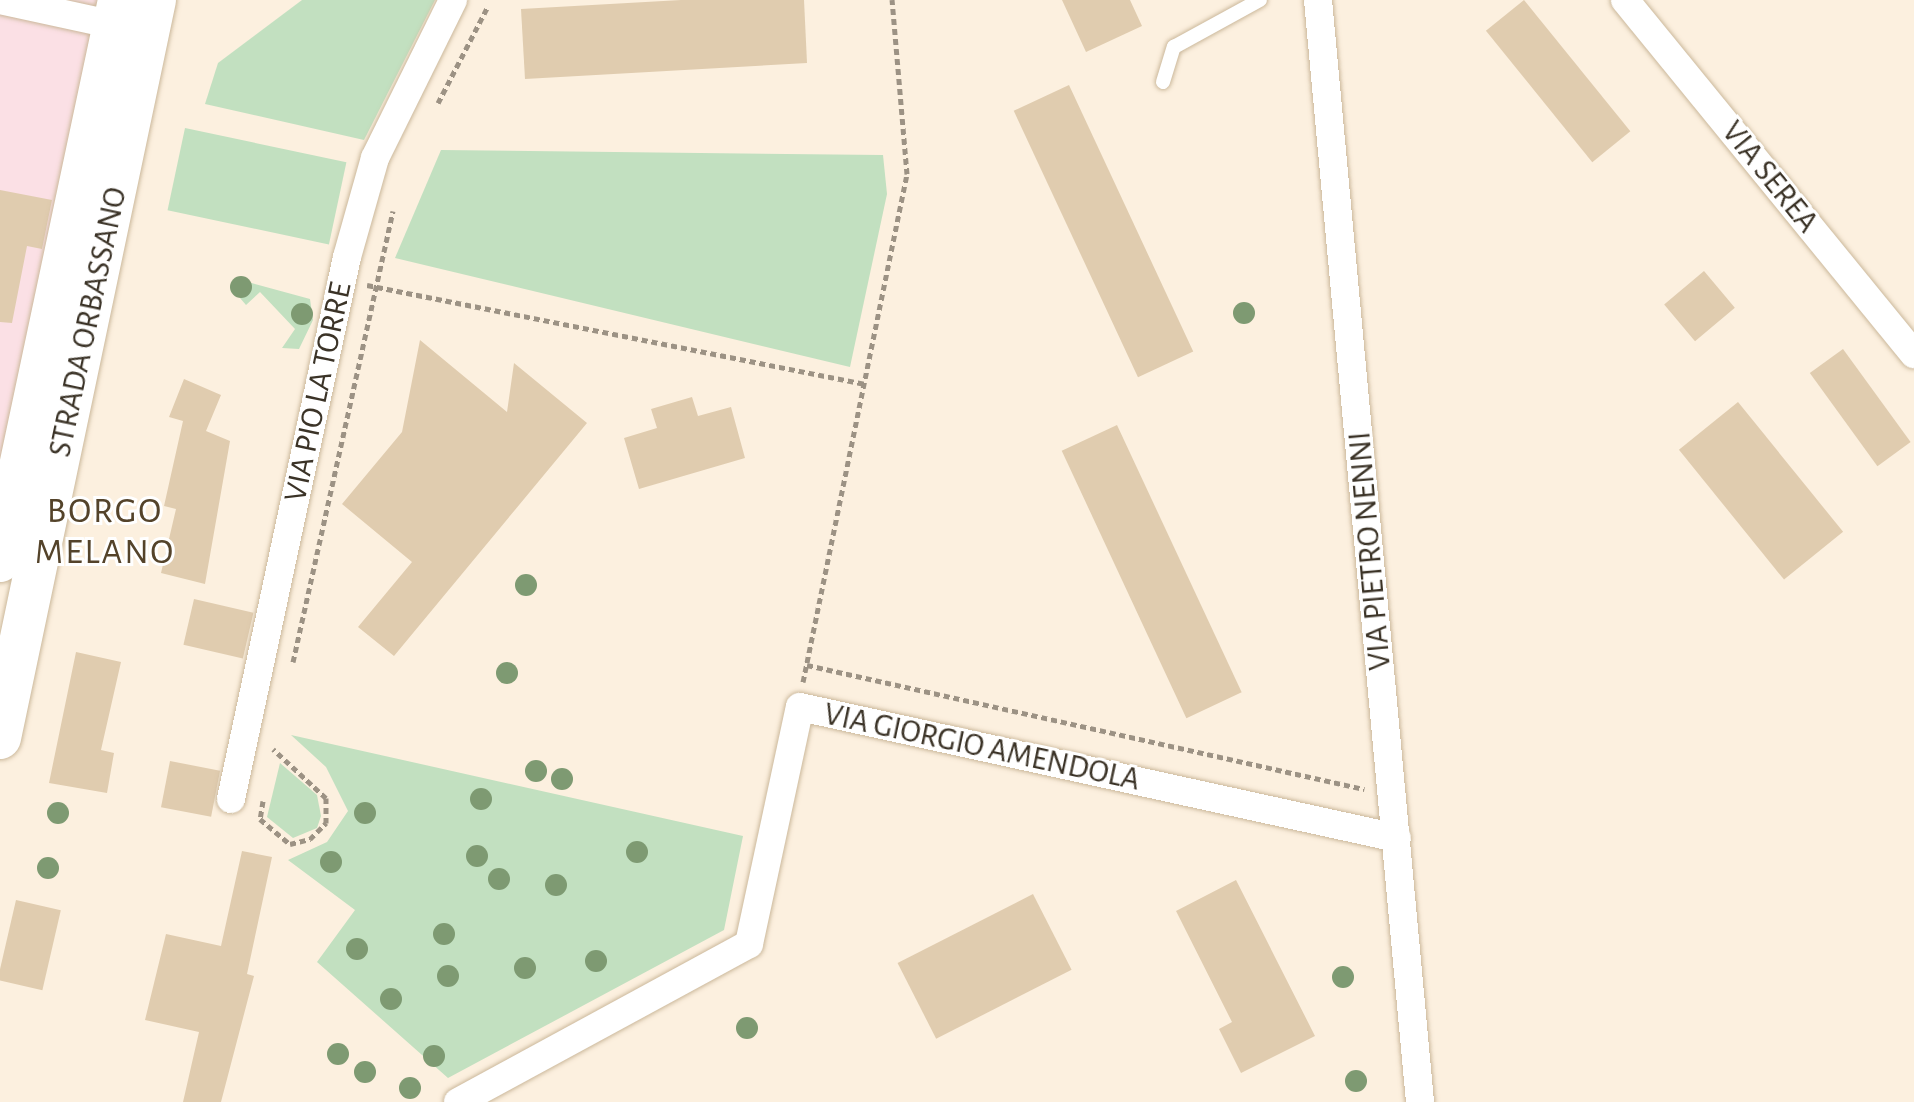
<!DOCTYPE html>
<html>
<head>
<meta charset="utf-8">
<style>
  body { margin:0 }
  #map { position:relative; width:1914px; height:1102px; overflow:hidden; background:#fcf0df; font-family:"Alegreya Sans",sans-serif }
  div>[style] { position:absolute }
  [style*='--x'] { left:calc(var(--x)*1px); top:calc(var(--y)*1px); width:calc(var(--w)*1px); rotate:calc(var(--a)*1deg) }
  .industrial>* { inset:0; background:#fbe0e5 }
  .green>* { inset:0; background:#c2e0c0; transform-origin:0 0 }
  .building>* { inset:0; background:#e0ccaf; transform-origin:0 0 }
  .path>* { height:5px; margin-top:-2.5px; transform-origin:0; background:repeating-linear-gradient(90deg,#9c9284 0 6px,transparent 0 10px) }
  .roads { filter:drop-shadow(0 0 2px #cbb89b) drop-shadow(0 0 2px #cbb89b) }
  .service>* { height:14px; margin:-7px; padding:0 7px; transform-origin:7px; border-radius:7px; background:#fff }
  .minor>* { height:28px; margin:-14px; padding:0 14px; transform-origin:14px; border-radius:14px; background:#fff }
  .primary>* { height:42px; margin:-21px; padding:0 21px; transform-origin:21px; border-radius:21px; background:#fff }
  .trees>* { width:22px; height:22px; margin:-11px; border-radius:50%; background:#7e9a72 }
  span { translate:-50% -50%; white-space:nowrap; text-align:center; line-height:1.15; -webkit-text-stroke:6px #fff; paint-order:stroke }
  .street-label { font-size:32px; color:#3b3327 }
  .quarter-label { font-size:36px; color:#54432a; letter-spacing:2px }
</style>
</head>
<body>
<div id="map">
  <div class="industrial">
    <i style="clip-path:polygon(0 0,105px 0,0 496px)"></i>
  </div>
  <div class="green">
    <i style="clip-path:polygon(302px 0,435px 0,364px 140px,205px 104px,218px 63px)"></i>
    <i style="left:185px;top:128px;width:165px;height:84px;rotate:12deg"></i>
    <i style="clip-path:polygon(441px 150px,883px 155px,887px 194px,850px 367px,395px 258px)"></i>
    <i style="clip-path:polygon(237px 279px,310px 299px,313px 320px,299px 349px,282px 348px,295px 329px,260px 292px,246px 305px,234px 291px)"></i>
    <i style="clip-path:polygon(291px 735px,743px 836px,724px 930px,448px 1078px,317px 962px,355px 910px,288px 860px,327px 842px,348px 811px,326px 767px)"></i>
    <i style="clip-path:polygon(280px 763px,317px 795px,321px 816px,317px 828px,293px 838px,267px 817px)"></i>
  </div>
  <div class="building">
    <i style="clip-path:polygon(681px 0,804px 0,807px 63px,525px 79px,521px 9px)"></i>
    <i style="clip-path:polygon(1062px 0,1130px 0,1142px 26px,1086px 52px)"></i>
    <i style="left:1524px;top:0;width:169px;height:49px;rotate:51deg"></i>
    <i style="left:1069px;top:85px;width:294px;height:61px;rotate:65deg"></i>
    <i style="clip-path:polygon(0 190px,52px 200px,42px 249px,27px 246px,12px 323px,0 322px)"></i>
    <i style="left:1704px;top:271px;width:48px;height:52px;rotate:50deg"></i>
    <i style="clip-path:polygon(420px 340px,507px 412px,514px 363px,587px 423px,394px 656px,358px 627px,412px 562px,342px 504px,402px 432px)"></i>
    <i style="left:1843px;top:349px;width:115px;height:41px;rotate:54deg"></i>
    <i style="clip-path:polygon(184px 379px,221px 395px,206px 431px,230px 441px,205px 584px,161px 573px,176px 509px,164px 506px,183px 421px,169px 417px)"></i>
    <i style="clip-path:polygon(692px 397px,698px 416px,731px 407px,745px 458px,639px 489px,624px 438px,657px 428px,651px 409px)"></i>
    <i style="left:1738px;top:402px;width:167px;height:76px;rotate:51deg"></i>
    <i style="left:1117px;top:425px;width:295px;height:61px;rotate:65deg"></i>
    <i style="left:194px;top:599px;width:61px;height:47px;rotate:13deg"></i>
    <i style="clip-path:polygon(76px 652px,121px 662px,101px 750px,114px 753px,107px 793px,49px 783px)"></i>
    <i style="left:170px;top:761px;width:51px;height:47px;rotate:11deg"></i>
    <i style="clip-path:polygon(242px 851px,272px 857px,247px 974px,254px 976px,221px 1102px,183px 1102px,199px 1032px,145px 1020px,166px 934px,221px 946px)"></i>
    <i style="clip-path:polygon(1236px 880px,1315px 1036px,1241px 1073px,1219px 1029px,1232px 1022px,1176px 911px)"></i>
    <i style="left:1033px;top:894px;width:85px;height:152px;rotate:63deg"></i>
    <i style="left:16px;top:900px;width:46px;height:82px;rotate:13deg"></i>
  </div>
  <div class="path">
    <i style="--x:438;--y:103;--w:109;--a:-62.7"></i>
    <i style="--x:367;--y:285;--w:508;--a:11.24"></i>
    <i style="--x:293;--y:662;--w:462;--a:-77.5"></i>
    <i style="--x:807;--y:665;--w:571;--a:12.55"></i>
    <i style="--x:803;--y:682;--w:519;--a:-78.43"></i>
    <i style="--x:907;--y:174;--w:175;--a:-94.9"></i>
    <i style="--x:263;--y:801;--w:18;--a:99"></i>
    <i style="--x:260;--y:819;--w:39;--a:40"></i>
    <i style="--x:290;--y:844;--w:21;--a:-14"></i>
    <i style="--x:310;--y:839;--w:23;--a:-45"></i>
    <i style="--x:326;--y:823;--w:25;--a:-90"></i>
    <i style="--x:326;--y:798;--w:72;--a:-137.2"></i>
  </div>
  <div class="roads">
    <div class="service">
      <i style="--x:1163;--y:82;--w:37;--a:-73"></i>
      <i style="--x:1174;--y:47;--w:98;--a:-28.7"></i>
    </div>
    <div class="minor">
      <i style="--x:0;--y:0;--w:131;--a:12.3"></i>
      <i style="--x:1318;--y:0;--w:1107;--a:84.71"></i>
      <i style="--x:1625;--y:0;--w:457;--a:50.8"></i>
      <i style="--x:231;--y:799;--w:554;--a:-77.92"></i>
      <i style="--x:347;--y:257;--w:103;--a:-74.2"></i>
      <i style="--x:375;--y:158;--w:176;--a:-63.7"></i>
      <i style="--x:458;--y:1102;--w:331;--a:-28.5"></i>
      <i style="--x:749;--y:944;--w:242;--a:-77.9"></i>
      <i style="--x:800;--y:707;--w:611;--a:12.38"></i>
    </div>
    <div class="primary">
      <i style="--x:0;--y:561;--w:573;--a:-78.02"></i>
      <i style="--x:0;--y:738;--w:754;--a:-78.14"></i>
    </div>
  </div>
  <div class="trees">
    <i style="left:241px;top:287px"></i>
    <i style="left:1244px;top:313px"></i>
    <i style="left:302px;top:314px"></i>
    <i style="left:526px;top:585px"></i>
    <i style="left:507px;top:673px"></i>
    <i style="left:536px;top:771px"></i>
    <i style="left:562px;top:779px"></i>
    <i style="left:481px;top:799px"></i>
    <i style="left:58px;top:813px"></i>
    <i style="left:365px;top:813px"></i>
    <i style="left:637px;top:852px"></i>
    <i style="left:477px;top:856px"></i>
    <i style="left:331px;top:862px"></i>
    <i style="left:48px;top:868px"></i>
    <i style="left:499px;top:879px"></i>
    <i style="left:556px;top:885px"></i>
    <i style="left:444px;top:934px"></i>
    <i style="left:357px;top:949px"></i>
    <i style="left:596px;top:961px"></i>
    <i style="left:525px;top:968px"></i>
    <i style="left:448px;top:976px"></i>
    <i style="left:1343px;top:977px"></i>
    <i style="left:391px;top:999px"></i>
    <i style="left:747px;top:1028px"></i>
    <i style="left:338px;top:1054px"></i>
    <i style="left:434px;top:1056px"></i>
    <i style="left:365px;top:1072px"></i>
    <i style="left:1356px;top:1081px"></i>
    <i style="left:410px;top:1088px"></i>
  </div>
  <div class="street-label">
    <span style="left:1770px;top:177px;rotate:51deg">VIA SEREA</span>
    <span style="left:88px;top:322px;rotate:-78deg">STRADA ORBASSANO</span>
    <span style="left:318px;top:392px;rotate:-78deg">VIA PIO LA TORRE</span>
    <span style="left:1370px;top:551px;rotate:-95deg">VIA PIETRO NENNI</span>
    <span style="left:982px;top:747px;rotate:12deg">VIA GIORGIO AMENDOLA</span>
  </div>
  <div class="quarter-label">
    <span style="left:105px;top:532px">BORGO<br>MELANO</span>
  </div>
</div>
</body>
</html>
